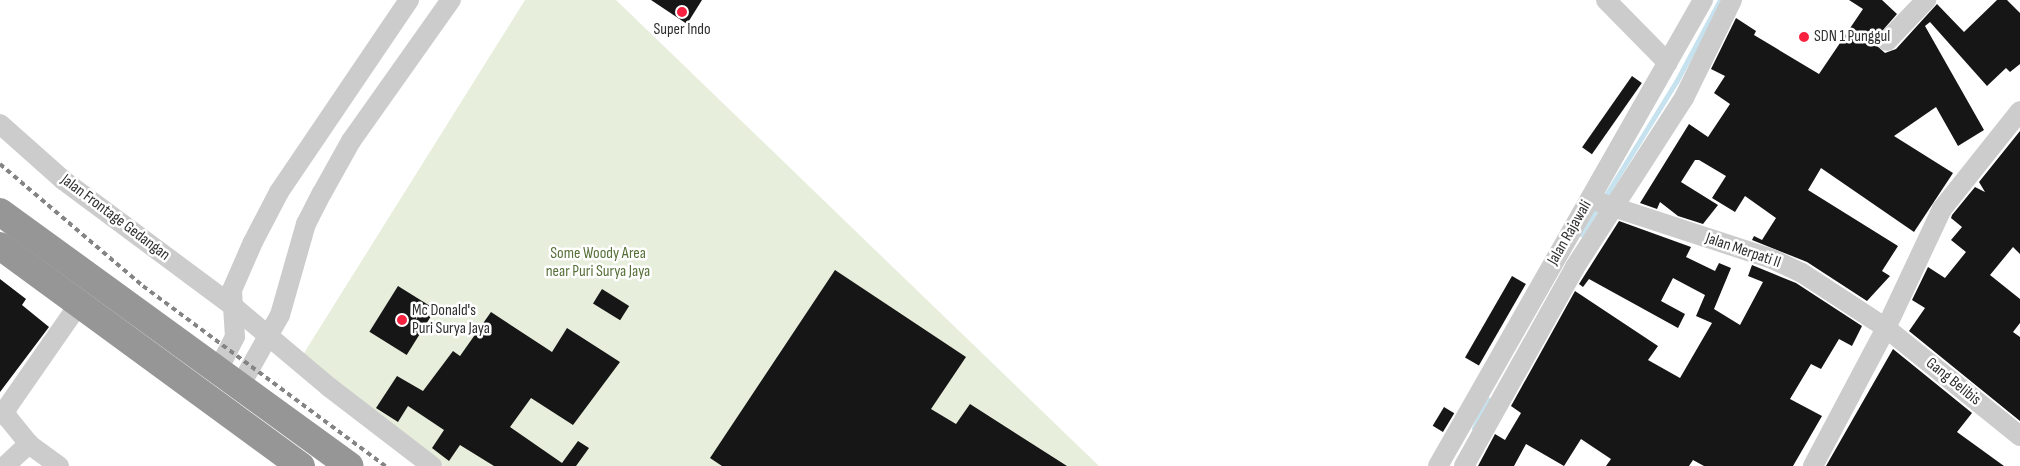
<!DOCTYPE html>
<html>
<head>
<meta charset="utf-8">
<style>
  body { margin:0 }
  #map { position:relative; width:2020px; height:466px; overflow:hidden; background:#fff; font-family:"Sofia Sans Condensed",sans-serif }
  div>[style] { position:absolute }
  [style*='--x'] { left:calc(var(--x)*1px); top:calc(var(--y)*1px); width:calc(var(--w)*1px); rotate:calc(var(--a)*1deg) }
  .green>* { inset:0; background:#e7eedc }
  .stream>* { height:5px; margin:-2.5px; padding:0 2.5px; transform-origin:2.5px; border-radius:2.5px; background:#c6e2ef }
  .building>* { inset:0; background:#161616; transform-origin:0 0 }
  .minor>* { height:20px; margin:-10px; padding:0 10px; transform-origin:10px; border-radius:10px; background:#ccc }
  .highway>* { height:28px; margin:-14px; padding:0 14px; transform-origin:14px; border-radius:14px; background:#969696 }
  .rail>* { height:4px; margin-top:-2px; transform-origin:0; background:repeating-linear-gradient(90deg,#848484 0 5px,transparent 0 9px) }
  .dots>* { width:14px; height:14px; translate:-50% -50%; box-sizing:border-box; border:2px solid #fff; border-radius:50% }
  span { translate:-50% -50%; white-space:nowrap; text-align:center; line-height:1.15; -webkit-text-stroke:5px #fff; paint-order:stroke }
  .poi-label { font-size:16px; color:#2f2f2f }
  .left { translate:0 -50%; text-align:left }
  .street-label { font-size:16px; color:#2f2f2f }
  .park-label { font-size:16px; color:#567038 }
</style>
</head>
<body>
<div id="map">
  <div class="green">
    <i style="clip-path:polygon(525px 0,616px 0,1099px 466px,444px 466px,299px 361px)"></i>
  </div>
  <div class="stream">
    <i style="--x:1603;--y:200;--w:139;--a:-58.3"></i>
    <i style="--x:1676;--y:82;--w:93;--a:-61.8"></i>
    <i style="--x:1581;--y:234;--w:32;--a:-58"></i>
    <i style="--x:1474;--y:428;--w:32;--a:-66"></i>
  </div>
  <div class="building">
    <i style="clip-path:polygon(651px 0,702px 0,687px 24px)"></i>
    <i style="clip-path:polygon(1849px 0,1882px 0,1897px 14px,1876px 38px,1876px 45px,1885px 53px,1896px 49px,1937px 4px,1964px 32px,1997px 0,2007px 0,2020px 13px,2020px 64px,2010px 72px,2006px 68px,1987px 86px,1930px 22px,1925px 26px,1984px 130px,1958px 146px,1936px 107px,1894px 136px,1953px 173px,1914px 232px,1821px 168px,1808px 190px,1898px 246px,1882px 271px,1890px 276px,1867px 301px,1807px 262px,1752px 240px,1754px 236px,1762px 240px,1776px 218px,1745px 196px,1735px 212px,1712px 198px,1726px 176px,1699px 160px,1695px 160px,1681px 182px,1718px 205px,1703px 224px,1678px 216px,1660px 202px,1657px 209px,1640px 203px,1689px 124px,1708px 137px,1730px 104px,1714px 93px,1725px 76px,1711px 69px,1736px 18px,1756px 31px,1754px 35px,1819px 74px,1863px 9px)"></i>
    <i style="left:1632px;top:76px;width:12px;height:87px;rotate:35deg"></i>
    <i style="clip-path:polygon(2020px 131px,2020px 254px,2013px 247px,1990px 275px,2020px 299px,2020px 323px,2013px 332px,2020px 337px,2020px 421px,1909px 331px,1925px 308px,1912px 300px,1928px 267px,1945px 278px,1966px 252px,1951px 240px,1962px 227px,1951px 218px,1952px 215px,1975px 187px,1985px 192px,1979px 182px)"></i>
    <i style="clip-path:polygon(1619px 221px,1691px 247px,1686px 257px,1715px 271px,1719px 263px,1731px 268px,1714px 309px,1740px 325px,1763px 282px,1748px 276px,1752px 265px,1796px 283px,1862px 326px,1852px 346px,1839px 339px,1821px 369px,1811px 364px,1790px 399px,1822px 416px,1793px 466px,1704px 466px,1693px 460px,1689px 466px,1606px 466px,1611px 459px,1581px 439px,1564px 466px,1526px 444px,1514px 466px,1478px 466px,1495px 434px,1505px 440px,1521px 413px,1511px 406px,1575px 291px,1658px 346px,1648px 360px,1680px 378px,1712px 323px,1696px 316px,1705px 295px,1673px 278px,1661px 301px,1685px 314px,1678px 328px,1589px 279px,1583px 287px,1579px 284px)"></i>
    <i style="clip-path:polygon(835px 270px,966px 357px,931px 409px,956px 424px,970px 404px,1067px 466px,722px 466px,710px 458px)"></i>
    <i style="left:1512px;top:276px;width:16px;height:94px;rotate:30deg"></i>
    <i style="clip-path:polygon(0 279px,26px 299px,22px 305px,49px 327px,0 392px)"></i>
    <i style="left:398px;top:286px;width:44px;height:54px;rotate:32deg"></i>
    <i style="left:602px;top:289px;width:32px;height:17px;rotate:32deg"></i>
    <i style="clip-path:polygon(491px 312px,552px 352px,567px 328px,620px 362px,573px 425px,531px 398px,510px 427px,562px 463px,578px 441px,589px 448px,576px 466px,494px 466px,460px 445px,449px 461px,432px 448px,444px 430px,408px 406px,398px 422px,376px 408px,397px 376px,423px 391px,453px 351px,460px 356px)"></i>
    <i style="clip-path:polygon(1893px 349px,1972px 413px,1957px 432px,2004px 466px,1826px 466px)"></i>
    <i style="left:1444px;top:407px;width:12px;height:22px;rotate:31deg"></i>
  </div>
  <div class="minor">
    <i style="--x:1606;--y:0;--w:88;--a:45.5"></i>
    <i style="--x:1887;--y:41;--w:57;--a:-46.4"></i>
    <i style="--x:0;--y:124;--w:84;--a:41.6"></i>
    <i style="--x:63;--y:180;--w:213;--a:36.6"></i>
    <i style="--x:234;--y:307;--w:124;--a:40.1"></i>
    <i style="--x:329;--y:387;--w:130;--a:37.5"></i>
    <i style="--x:1601;--y:203;--w:180;--a:18.1"></i>
    <i style="--x:1772;--y:259;--w:33;--a:25"></i>
    <i style="--x:1802;--y:273;--w:100;--a:33.2"></i>
    <i style="--x:1886;--y:328;--w:172;--a:38.9"></i>
    <i style="--x:218;--y:370;--w:37;--a:-63"></i>
    <i style="--x:235;--y:337;--w:47;--a:-93.7"></i>
    <i style="--x:232;--y:290;--w:52;--a:-66.4"></i>
    <i style="--x:253;--y:242;--w:56;--a:-62.5"></i>
    <i style="--x:279;--y:192;--w:232;--a:-55.9"></i>
    <i style="--x:240;--y:386;--w:81;--a:-60.6"></i>
    <i style="--x:280;--y:315;--w:95;--a:-74.1"></i>
    <i style="--x:306;--y:224;--w:35;--a:-63"></i>
    <i style="--x:322;--y:193;--w:60;--a:-60.9"></i>
    <i style="--x:351;--y:141;--w:173;--a:-54.7"></i>
    <i style="--x:5;--y:466;--w:33;--a:-43"></i>
    <i style="--x:59;--y:466;--w:37;--a:-144"></i>
    <i style="--x:29;--y:444;--w:35;--a:-129"></i>
    <i style="--x:7;--y:417;--w:8;--a:-97"></i>
    <i style="--x:6;--y:409;--w:128;--a:-55.2"></i>
    <i style="--x:1438;--y:466;--w:536;--a:-60.37"></i>
    <i style="--x:1464;--y:466;--w:228;--a:-60.8"></i>
    <i style="--x:1575;--y:267;--w:201;--a:-57.2"></i>
    <i style="--x:1684;--y:98;--w:109;--a:-63.9"></i>
    <i style="--x:1813;--y:466;--w:156;--a:-62.1"></i>
    <i style="--x:1886;--y:328;--w:132;--a:-64.8"></i>
    <i style="--x:1942;--y:209;--w:125;--a:-51.5"></i>
  </div>
  <div class="highway">
    <i style="--x:0;--y:212;--w:432;--a:36"></i>
    <i style="--x:0;--y:246;--w:373;--a:36.2"></i>
  </div>
  <div class="rail">
    <i style="--x:0;--y:164;--w:188;--a:40.5"></i>
    <i style="--x:143;--y:286;--w:302;--a:36.6"></i>
  </div>
  <div class="dots">
    <i style="left:682px;top:12px;background:#f62240"></i>
    <i style="left:1804px;top:37px;background:#f62240"></i>
    <i style="left:402px;top:320px;background:#f62240"></i>
  </div>
  <div class="poi-label">
    <span style="left:682px;top:30px">Super Indo</span>
    <span class="left" style="left:1814px;top:37px">SDN 1 Punggul</span>
    <span class="left" style="left:412px;top:320px">Mc Donald's<br>Puri Surya Jaya</span>
  </div>
  <div class="street-label">
    <span style="left:115px;top:218px;rotate:37deg">Jalan Frontage Gedangan</span>
    <span style="left:1570px;top:233px;rotate:-60deg">Jalan Rajawali</span>
    <span style="left:1743px;top:251px;rotate:19deg">Jalan Merpati II</span>
    <span style="left:1953px;top:382px;rotate:39deg">Gang Belibis</span>
  </div>
  <div class="park-label">
    <span style="left:598px;top:263px">Some Woody Area<br>near Puri Surya Jaya</span>
  </div>
</div>
</body>
</html>
